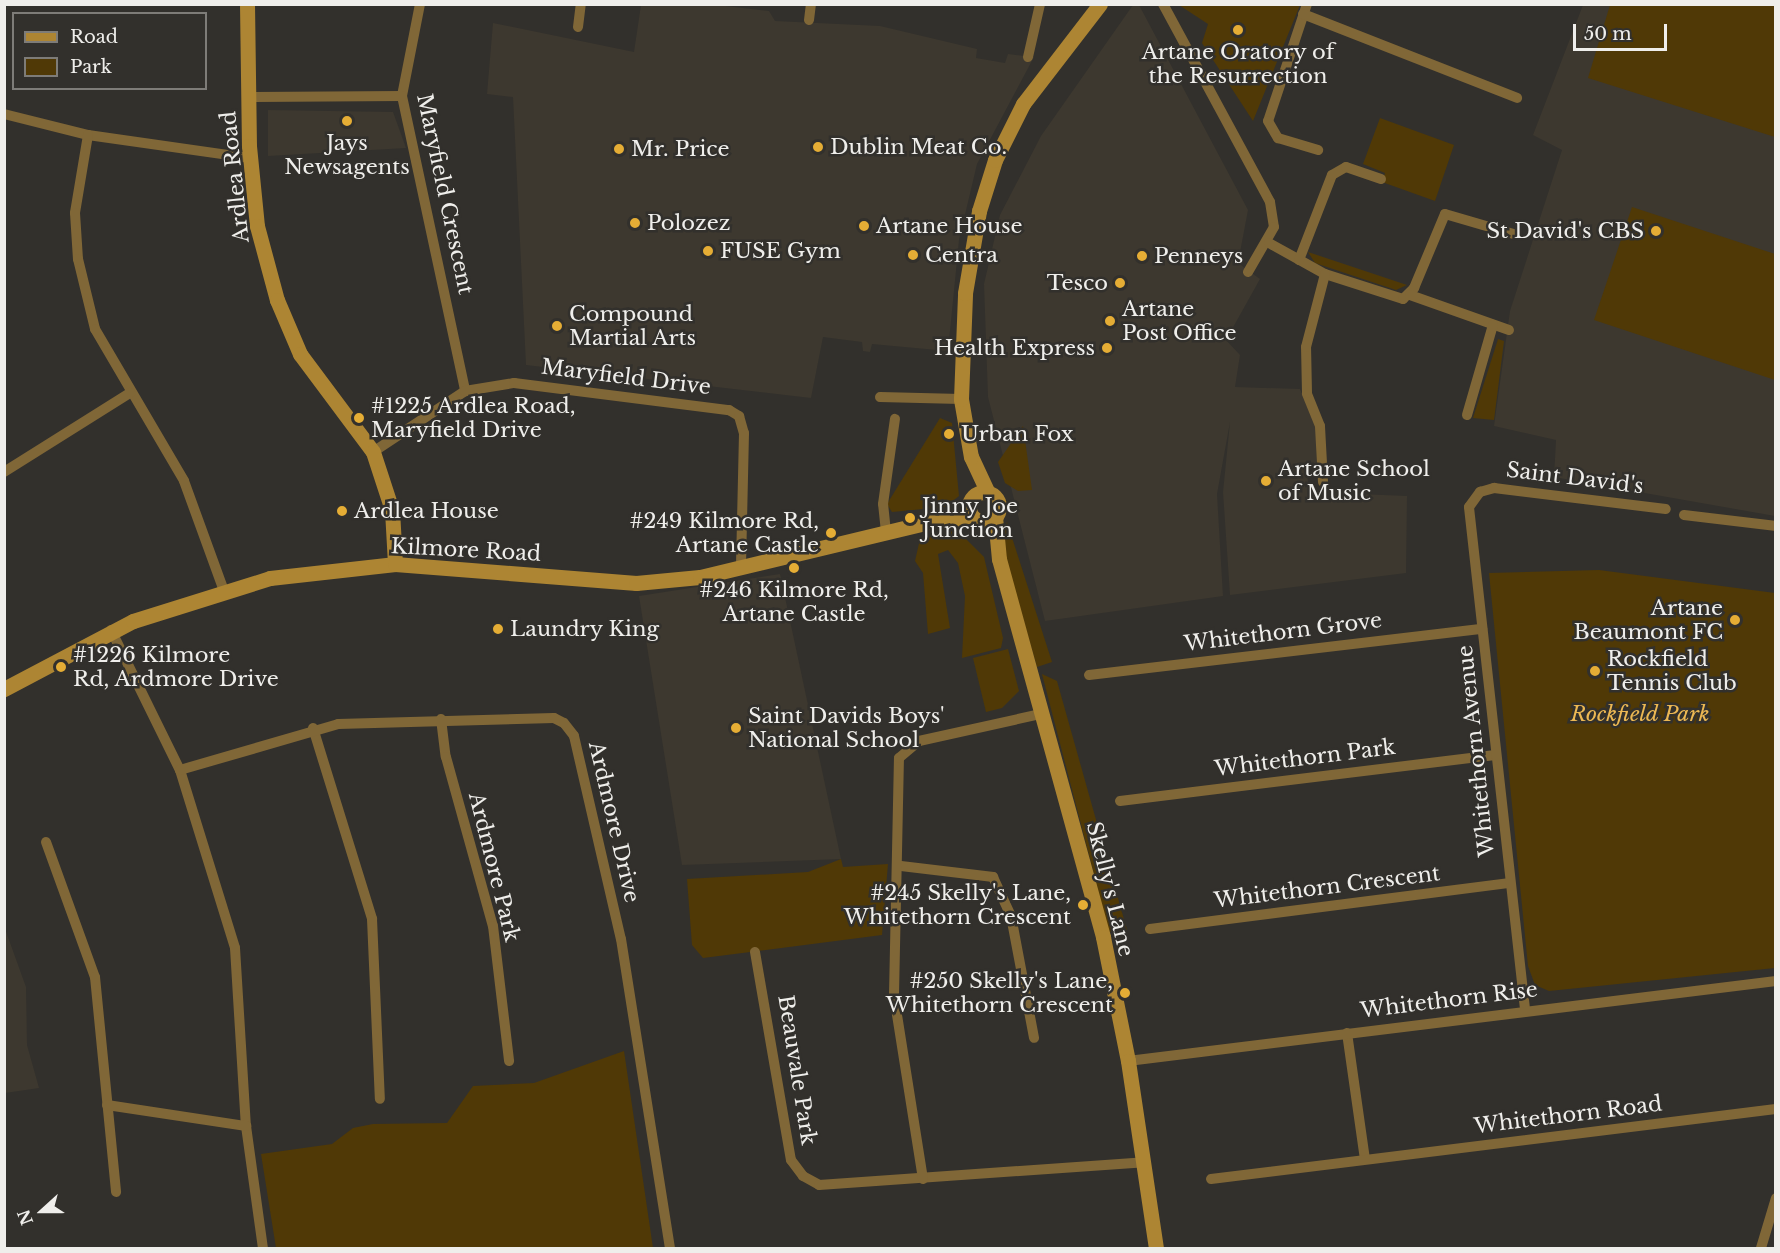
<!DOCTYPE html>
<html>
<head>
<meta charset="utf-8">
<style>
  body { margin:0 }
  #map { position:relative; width:1780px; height:1253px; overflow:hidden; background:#32302c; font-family:"Libre Baskerville",serif }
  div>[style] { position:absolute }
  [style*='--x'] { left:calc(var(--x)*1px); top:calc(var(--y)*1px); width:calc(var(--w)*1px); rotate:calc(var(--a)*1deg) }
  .built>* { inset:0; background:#3d382f }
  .green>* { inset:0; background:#503906 }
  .street>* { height:10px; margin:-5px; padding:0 5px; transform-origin:5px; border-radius:5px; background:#806737 }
  .secondary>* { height:15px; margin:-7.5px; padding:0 7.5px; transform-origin:7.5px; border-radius:7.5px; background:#ad8533 }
  .secondary>.ring { margin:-7.5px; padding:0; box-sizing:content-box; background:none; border:15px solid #ad8533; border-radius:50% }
  .dots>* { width:16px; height:16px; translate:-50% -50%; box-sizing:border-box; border:3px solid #32302c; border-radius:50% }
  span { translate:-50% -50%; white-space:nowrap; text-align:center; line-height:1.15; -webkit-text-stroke:5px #32302c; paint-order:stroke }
  .poi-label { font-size:21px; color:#efeeeb }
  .left { translate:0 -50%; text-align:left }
  .right { translate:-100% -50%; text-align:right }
  .street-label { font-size:21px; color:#efeeeb }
  .park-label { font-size:21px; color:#ecb853; font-style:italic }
  .frame { position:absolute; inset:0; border:6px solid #efeeeb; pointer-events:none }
  .legend { position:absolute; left:12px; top:12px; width:195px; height:78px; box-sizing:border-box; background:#32302c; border:2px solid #7e7c78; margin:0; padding:8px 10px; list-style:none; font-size:18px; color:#efeeeb }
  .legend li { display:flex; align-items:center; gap:12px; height:30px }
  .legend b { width:30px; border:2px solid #7e7c78 }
  .north { position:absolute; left:12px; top:1181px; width:60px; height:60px; -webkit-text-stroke:4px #32302c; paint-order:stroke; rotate:249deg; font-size:16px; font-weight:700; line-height:24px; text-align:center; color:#efeeeb }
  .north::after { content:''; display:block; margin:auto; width:21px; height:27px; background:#efeeeb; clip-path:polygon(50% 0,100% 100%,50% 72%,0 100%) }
  .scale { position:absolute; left:1573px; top:24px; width:94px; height:27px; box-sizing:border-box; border:3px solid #efeeeb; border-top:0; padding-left:8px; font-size:18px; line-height:21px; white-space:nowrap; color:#efeeeb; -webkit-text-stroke:4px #32302c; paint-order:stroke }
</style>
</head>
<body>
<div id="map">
  <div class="built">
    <i style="clip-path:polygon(641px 5px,717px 5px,769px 11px,775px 21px,880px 26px,977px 49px,976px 58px,1005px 63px,1008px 54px,1034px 57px,977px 164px,959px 240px,948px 351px,872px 344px,870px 352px,863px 351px,862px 342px,823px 337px,811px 398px,526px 365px,513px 97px,487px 94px,493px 23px,634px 52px)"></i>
    <i style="clip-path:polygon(1133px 5px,1139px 5px,1248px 210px,1238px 263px,1260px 279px,1226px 340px,1240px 355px,1235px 387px,1300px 389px,1316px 428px,1317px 468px,1306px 470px,1310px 492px,1407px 496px,1406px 573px,1230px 595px,1223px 492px,1230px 422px,1217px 494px,1223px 596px,1045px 621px,988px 397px,984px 284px,1000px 215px,1041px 136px)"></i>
    <i style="clip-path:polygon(1583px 5px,1775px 5px,1775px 516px,1554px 477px,1556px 440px,1494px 426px,1510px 311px,1562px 150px,1533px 135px)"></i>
    <i style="clip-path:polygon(268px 110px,393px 112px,406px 148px,268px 156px)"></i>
    <i style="clip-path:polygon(780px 574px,841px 859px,682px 865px,639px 596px)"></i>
    <i style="clip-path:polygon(4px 926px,26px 987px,27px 1045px,39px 1088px,5px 1093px)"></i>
  </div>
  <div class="green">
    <i style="clip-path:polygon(1179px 5px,1300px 5px,1253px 121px,1202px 43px,1208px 24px)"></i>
    <i style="clip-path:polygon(1610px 5px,1775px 5px,1775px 137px,1588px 78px)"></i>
    <i style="clip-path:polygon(1380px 118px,1454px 145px,1435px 201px,1382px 182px,1385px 173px,1363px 164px)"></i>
    <i style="clip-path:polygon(1632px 207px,1775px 254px,1775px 380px,1594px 320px)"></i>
    <i style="clip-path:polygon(1308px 252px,1407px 285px,1396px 290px,1315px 263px)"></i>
    <i style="clip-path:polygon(1498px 339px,1504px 341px,1494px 420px,1473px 418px)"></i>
    <i style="clip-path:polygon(940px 418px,952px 423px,959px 496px,945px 507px,892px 512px,887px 504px)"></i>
    <i style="clip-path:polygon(1023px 426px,1032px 490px,1018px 491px,1005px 483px,998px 462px)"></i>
    <i style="clip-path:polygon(1007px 522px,1052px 662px,1037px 667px,1007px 563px,1002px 533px)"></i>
    <i style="clip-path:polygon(957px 530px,984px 557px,1003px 638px,1001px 648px,962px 658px,965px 596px,958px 563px,948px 550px,938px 554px,950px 628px,928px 634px,923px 573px,915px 561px,920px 539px)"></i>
    <i style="clip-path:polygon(1599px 570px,1775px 593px,1775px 968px,1549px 991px,1535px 985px,1528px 966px,1489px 573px)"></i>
    <i style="clip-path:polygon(1008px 649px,1019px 691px,1002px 708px,986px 712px,973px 658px)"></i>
    <i style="clip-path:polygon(1042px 674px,1057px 681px,1127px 930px,1109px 932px)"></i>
    <i style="clip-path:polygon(841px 859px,843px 867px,888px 864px,882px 935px,703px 958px,692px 945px,687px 879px,808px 872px)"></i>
    <i style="clip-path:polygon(624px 1051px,653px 1248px,276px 1248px,261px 1154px,332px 1144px,353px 1128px,373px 1124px,447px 1123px,473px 1086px,534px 1083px)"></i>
  </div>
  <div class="street">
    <i style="--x:420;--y:4;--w:94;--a:101.1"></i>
    <i style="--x:402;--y:96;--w:302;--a:77.9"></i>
    <i style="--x:1163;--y:4;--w:225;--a:61.6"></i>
    <i style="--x:1270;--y:202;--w:25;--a:81"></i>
    <i style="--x:1274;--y:227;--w:52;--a:120"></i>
    <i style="--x:1307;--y:4;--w:123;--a:108.4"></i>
    <i style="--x:1268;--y:121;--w:20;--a:60"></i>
    <i style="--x:1278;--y:138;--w:42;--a:16.7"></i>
    <i style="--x:1303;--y:14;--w:230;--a:21.4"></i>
    <i style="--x:809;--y:20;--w:16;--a:-83"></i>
    <i style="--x:578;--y:27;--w:23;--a:-83"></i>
    <i style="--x:1028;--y:57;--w:54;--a:-77.2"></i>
    <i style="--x:249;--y:97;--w:153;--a:-0.4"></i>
    <i style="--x:4;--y:114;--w:87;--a:14"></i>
    <i style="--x:88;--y:135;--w:164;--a:8.1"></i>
    <i style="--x:88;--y:135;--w:79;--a:99.5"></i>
    <i style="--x:75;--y:213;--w:46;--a:86.3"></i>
    <i style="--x:78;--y:259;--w:72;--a:76.3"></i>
    <i style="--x:95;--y:329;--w:176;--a:59.6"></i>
    <i style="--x:184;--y:481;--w:117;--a:70"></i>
    <i style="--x:1269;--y:243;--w:64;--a:29"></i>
    <i style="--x:1325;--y:274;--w:82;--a:17.8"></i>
    <i style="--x:1403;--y:299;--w:16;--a:-45"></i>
    <i style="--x:1414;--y:288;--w:80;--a:-67.3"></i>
    <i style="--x:1445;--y:214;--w:75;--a:16.3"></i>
    <i style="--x:1299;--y:260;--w:91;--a:-68.8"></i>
    <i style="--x:1332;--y:175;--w:16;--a:-30"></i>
    <i style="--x:1346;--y:167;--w:37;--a:19"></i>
    <i style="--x:1410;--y:295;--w:105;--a:19.5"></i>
    <i style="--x:880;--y:397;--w:81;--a:1.4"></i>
    <i style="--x:1467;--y:415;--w:94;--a:-73.9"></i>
    <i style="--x:373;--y:452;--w:110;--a:-33.5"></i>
    <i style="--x:465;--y:391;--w:50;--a:-9.3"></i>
    <i style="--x:514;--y:383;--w:217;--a:7.2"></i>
    <i style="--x:729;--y:410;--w:12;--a:31"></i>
    <i style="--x:739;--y:416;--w:18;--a:74"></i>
    <i style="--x:744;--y:433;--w:134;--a:91.3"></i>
    <i style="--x:4;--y:472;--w:149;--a:-32.1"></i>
    <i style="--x:1323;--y:482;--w:56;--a:-93.1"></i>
    <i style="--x:1320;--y:426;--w:35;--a:-112"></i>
    <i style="--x:1307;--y:393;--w:46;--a:-91.2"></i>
    <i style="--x:1306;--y:347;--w:75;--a:-75.4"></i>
    <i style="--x:1684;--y:515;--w:93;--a:6.8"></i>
    <i style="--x:886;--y:532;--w:28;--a:-96"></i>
    <i style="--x:883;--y:504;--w:86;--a:-82"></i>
    <i style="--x:111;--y:630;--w:156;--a:63.8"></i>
    <i style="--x:180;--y:770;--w:186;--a:72.8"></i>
    <i style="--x:235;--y:948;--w:178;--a:86.5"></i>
    <i style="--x:246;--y:1126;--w:123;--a:82.1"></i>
    <i style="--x:1089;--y:675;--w:396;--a:-6.7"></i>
    <i style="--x:441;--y:719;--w:38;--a:83"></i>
    <i style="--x:446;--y:757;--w:175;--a:74.5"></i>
    <i style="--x:493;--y:926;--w:136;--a:83.2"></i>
    <i style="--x:313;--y:728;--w:200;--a:72.8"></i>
    <i style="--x:372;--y:919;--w:180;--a:87.5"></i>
    <i style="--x:180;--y:770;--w:165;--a:-16.2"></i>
    <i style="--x:338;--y:724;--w:216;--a:-1.6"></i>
    <i style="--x:554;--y:718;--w:11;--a:27"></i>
    <i style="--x:564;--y:723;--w:16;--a:52"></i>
    <i style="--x:574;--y:736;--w:208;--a:77"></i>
    <i style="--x:621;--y:939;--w:313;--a:81"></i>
    <i style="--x:1120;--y:801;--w:378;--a:-7"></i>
    <i style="--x:46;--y:842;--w:144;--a:70.1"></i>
    <i style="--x:95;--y:977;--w:216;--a:84.4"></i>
    <i style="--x:901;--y:866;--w:93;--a:6.8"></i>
    <i style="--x:993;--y:877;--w:43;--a:65.2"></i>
    <i style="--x:1011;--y:916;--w:124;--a:79.3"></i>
    <i style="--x:1150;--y:929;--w:363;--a:-7.3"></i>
    <i style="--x:755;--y:952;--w:211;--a:80.2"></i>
    <i style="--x:791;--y:1160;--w:20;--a:53"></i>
    <i style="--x:803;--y:1176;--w:18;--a:29"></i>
    <i style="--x:819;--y:1185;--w:326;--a:-4"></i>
    <i style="--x:1525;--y:1009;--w:505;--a:-96.37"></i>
    <i style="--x:1469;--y:507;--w:19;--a:-54"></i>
    <i style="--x:1480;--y:492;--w:15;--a:-16"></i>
    <i style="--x:1494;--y:488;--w:173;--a:7"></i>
    <i style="--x:1347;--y:1033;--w:127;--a:81.9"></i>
    <i style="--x:1128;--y:1061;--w:653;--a:-7.04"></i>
    <i style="--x:107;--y:1105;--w:141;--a:8.6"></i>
    <i style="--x:923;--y:1179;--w:186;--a:-99"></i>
    <i style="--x:894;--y:995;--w:237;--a:-88.8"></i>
    <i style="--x:899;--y:758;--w:26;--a:-40"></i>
    <i style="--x:919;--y:741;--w:125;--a:-12.5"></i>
    <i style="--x:1211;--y:1179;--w:569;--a:-7.06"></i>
    <i style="--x:1761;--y:1248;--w:52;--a:-73.3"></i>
  </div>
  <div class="secondary">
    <i style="--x:247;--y:4;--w:142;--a:89.2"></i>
    <i style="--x:249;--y:146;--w:80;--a:84.3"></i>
    <i style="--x:257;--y:226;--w:77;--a:74.9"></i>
    <i style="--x:277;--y:300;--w:59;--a:66.9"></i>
    <i style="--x:300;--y:354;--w:122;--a:53.3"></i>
    <i style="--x:373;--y:452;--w:61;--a:71.9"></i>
    <i style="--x:392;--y:510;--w:54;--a:86.8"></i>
    <i class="ring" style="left:969px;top:492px;width:15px;height:15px"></i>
    <i style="--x:988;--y:493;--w:40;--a:-115"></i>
    <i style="--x:971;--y:457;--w:59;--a:-99.8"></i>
    <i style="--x:961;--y:399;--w:106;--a:-87.8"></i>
    <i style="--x:965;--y:293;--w:83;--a:-80.3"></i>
    <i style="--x:979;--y:211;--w:53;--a:-72.6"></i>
    <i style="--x:995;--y:160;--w:63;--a:-63.4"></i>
    <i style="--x:1023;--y:104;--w:126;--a:-52.4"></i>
    <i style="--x:995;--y:517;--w:42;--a:84.6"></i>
    <i style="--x:999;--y:559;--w:392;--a:74.6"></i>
    <i style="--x:1103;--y:937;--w:126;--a:78.6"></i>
    <i style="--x:1128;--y:1061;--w:189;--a:81.5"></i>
    <i style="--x:4;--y:689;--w:146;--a:-27.8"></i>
    <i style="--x:133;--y:621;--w:144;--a:-17.4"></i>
    <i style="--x:270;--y:578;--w:126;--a:-6.4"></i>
    <i style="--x:395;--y:564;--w:242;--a:4.5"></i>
    <i style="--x:636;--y:583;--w:64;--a:-5.4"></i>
    <i style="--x:700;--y:577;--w:249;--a:-13.5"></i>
    <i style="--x:942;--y:519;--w:32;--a:-2"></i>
  </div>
  <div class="dots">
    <i style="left:1238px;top:30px;background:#e5ad35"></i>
    <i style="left:347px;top:121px;background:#e5ad35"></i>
    <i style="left:818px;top:147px;background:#e5ad35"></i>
    <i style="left:619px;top:149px;background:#e5ad35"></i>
    <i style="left:635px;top:223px;background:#e5ad35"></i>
    <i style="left:864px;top:226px;background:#e5ad35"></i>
    <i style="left:1656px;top:231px;background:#e5ad35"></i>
    <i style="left:708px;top:251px;background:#e5ad35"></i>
    <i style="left:913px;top:255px;background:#e5ad35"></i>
    <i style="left:1142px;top:256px;background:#e5ad35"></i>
    <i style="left:1120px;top:283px;background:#e5ad35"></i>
    <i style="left:1110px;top:321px;background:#e5ad35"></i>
    <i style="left:557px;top:326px;background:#e5ad35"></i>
    <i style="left:1107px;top:348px;background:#e5ad35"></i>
    <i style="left:359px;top:418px;background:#e5ad35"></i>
    <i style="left:949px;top:434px;background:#e5ad35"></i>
    <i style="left:1266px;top:481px;background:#e5ad35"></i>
    <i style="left:342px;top:511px;background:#e5ad35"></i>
    <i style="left:910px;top:518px;background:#e5ad35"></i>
    <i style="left:831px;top:533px;background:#e5ad35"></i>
    <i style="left:794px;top:568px;background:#e5ad35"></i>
    <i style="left:1735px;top:620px;background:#e5ad35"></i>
    <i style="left:498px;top:629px;background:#e5ad35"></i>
    <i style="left:61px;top:667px;background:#e5ad35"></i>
    <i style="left:1595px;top:671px;background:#e5ad35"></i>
    <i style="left:736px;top:728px;background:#e5ad35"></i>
    <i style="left:1083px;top:905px;background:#e5ad35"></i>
    <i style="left:1125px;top:993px;background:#e5ad35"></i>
  </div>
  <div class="poi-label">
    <span style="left:1238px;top:64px">Artane Oratory of<br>the Resurrection</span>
    <span style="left:347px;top:155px">Jays<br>Newsagents</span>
    <span class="left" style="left:830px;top:147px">Dublin Meat Co.</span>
    <span class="left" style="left:631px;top:149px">Mr. Price</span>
    <span class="left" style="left:647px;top:223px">Polozez</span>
    <span class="left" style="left:876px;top:226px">Artane House</span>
    <span class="right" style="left:1644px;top:231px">St David's CBS</span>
    <span class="left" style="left:720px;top:251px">FUSE Gym</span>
    <span class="left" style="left:925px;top:255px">Centra</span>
    <span class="left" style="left:1154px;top:256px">Penneys</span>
    <span class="right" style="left:1108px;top:283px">Tesco</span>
    <span class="left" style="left:1122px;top:321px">Artane<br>Post Office</span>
    <span class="left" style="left:569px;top:326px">Compound<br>Martial Arts</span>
    <span class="right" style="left:1095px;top:348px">Health Express</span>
    <span class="left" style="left:371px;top:418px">#1225 Ardlea Road,<br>Maryfield Drive</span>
    <span class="left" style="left:961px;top:434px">Urban Fox</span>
    <span class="left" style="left:1278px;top:481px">Artane School<br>of Music</span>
    <span class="left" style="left:922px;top:518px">Jinny Joe<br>Junction</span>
    <span class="left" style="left:354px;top:511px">Ardlea House</span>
    <span class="right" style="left:819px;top:533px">#249 Kilmore Rd,<br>Artane Castle</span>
    <span style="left:794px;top:602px">#246 Kilmore Rd,<br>Artane Castle</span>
    <span class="right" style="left:1723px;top:620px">Artane<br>Beaumont FC</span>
    <span class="left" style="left:510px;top:629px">Laundry King</span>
    <span class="left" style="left:73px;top:667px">#1226 Kilmore<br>Rd, Ardmore Drive</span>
    <span class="left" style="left:1607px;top:671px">Rockfield<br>Tennis Club</span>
    <span class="left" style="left:748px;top:728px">Saint Davids Boys'<br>National School</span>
    <span class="right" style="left:1071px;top:905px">#245 Skelly's Lane,<br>Whitethorn Crescent</span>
    <span class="right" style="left:1113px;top:993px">#250 Skelly's Lane,<br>Whitethorn Crescent</span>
  </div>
  <div class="street-label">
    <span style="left:235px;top:177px;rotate:-96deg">Ardlea Road</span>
    <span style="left:445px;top:194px;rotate:78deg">Maryfield Crescent</span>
    <span style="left:626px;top:377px;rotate:7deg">Maryfield Drive</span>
    <span style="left:1575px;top:478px;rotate:7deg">Saint David's</span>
    <span style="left:466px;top:550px;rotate:3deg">Kilmore Road</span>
    <span style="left:1283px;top:632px;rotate:-7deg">Whitethorn Grove</span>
    <span style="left:1476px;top:751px;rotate:-96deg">Whitethorn Avenue</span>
    <span style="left:1305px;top:758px;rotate:-7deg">Whitethorn Park</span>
    <span style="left:614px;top:822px;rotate:77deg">Ardmore Drive</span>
    <span style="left:494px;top:867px;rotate:76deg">Ardmore Park</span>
    <span style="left:1327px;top:887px;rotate:-7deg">Whitethorn Crescent</span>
    <span style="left:1110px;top:889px;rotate:76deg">Skelly's Lane</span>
    <span style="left:1449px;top:1000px;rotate:-7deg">Whitethorn Rise</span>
    <span style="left:797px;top:1070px;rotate:81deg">Beauvale Park</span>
    <span style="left:1568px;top:1115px;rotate:-7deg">Whitethorn Road</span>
  </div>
  <div class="park-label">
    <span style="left:1640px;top:714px">Rockfield Park</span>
  </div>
  <div class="frame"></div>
  <ul class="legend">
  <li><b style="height:8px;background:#ad8533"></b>Road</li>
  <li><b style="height:16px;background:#503906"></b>Park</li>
  </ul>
  <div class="north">N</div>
  <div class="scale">50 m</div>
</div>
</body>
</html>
